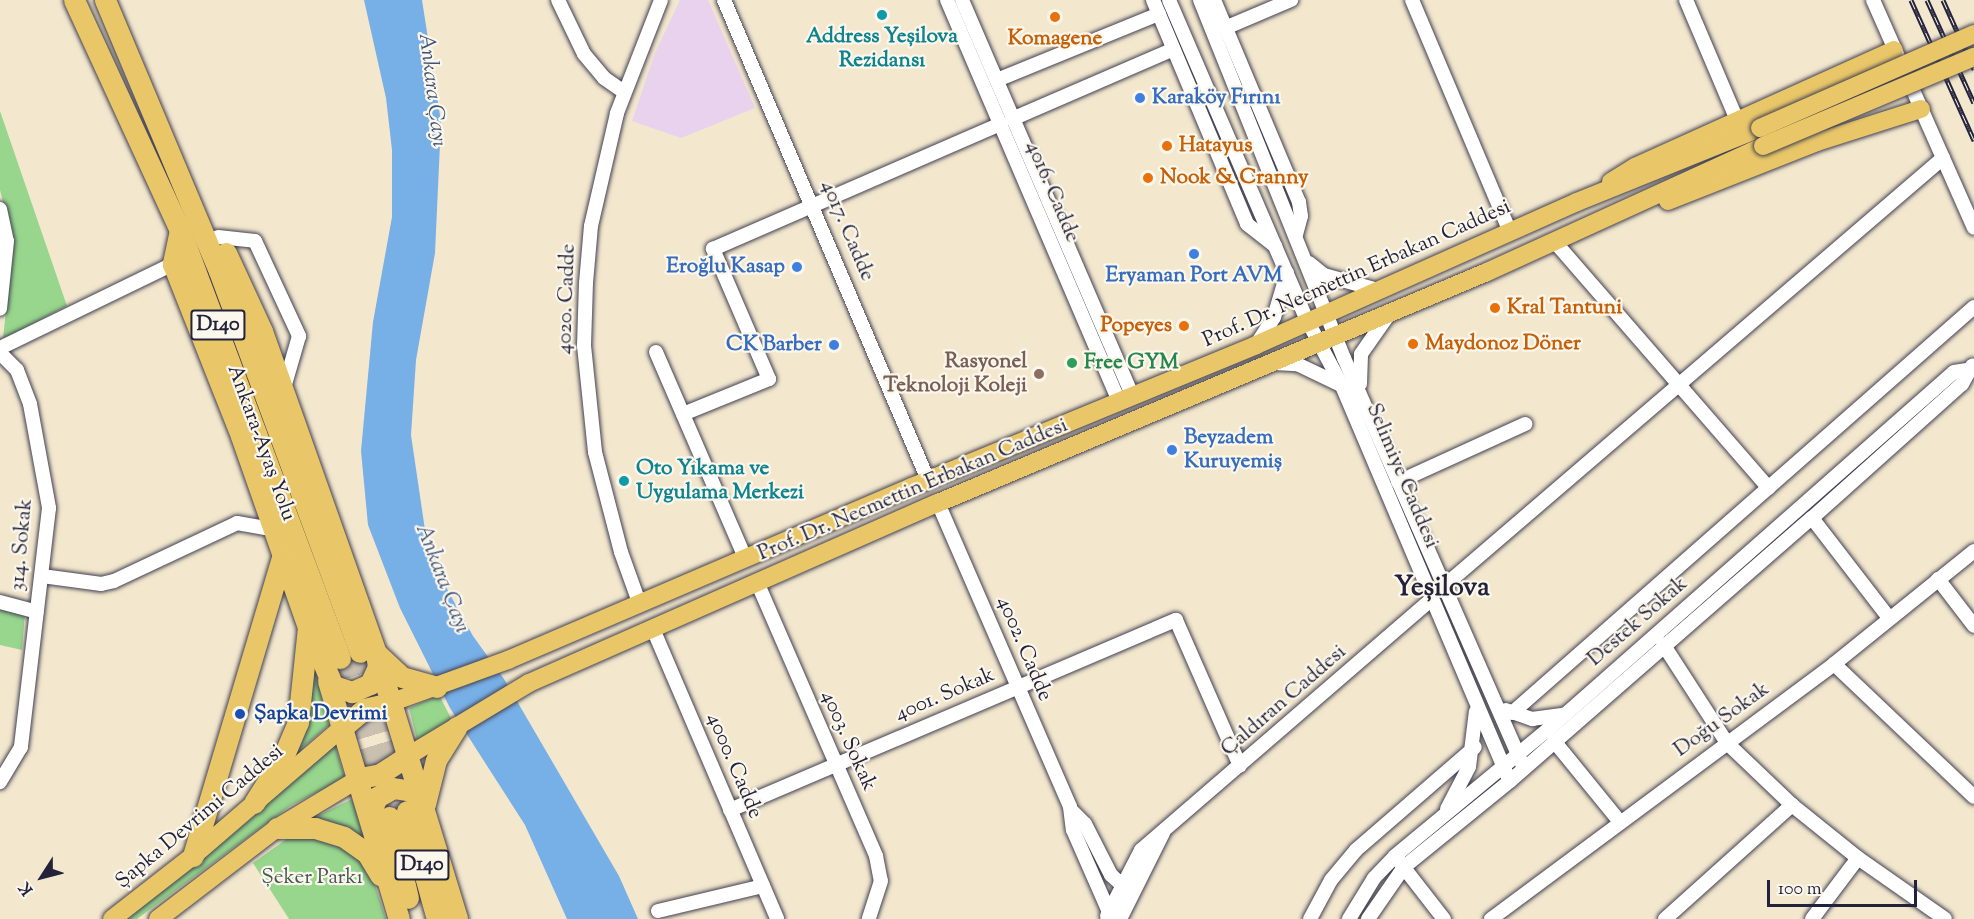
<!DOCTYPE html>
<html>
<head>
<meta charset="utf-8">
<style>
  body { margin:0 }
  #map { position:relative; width:1974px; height:919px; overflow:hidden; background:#f3e7ce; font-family:"Sorts Mill Goudy",serif }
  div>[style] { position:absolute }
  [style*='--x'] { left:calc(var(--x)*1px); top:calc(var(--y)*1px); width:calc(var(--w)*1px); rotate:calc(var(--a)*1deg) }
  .built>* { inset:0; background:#e8d2ee }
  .green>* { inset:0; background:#97d68c }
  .water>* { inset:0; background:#77afe7 }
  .highway-tunnel>* { height:21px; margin-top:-10.5px; transform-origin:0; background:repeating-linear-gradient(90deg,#c9c0b1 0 21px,transparent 0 31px) }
  .roads { filter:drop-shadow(0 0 2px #414051) drop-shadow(0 0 2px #414051) }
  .minor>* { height:14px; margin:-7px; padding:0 7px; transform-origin:7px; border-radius:7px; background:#fff }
  .major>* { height:18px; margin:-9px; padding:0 9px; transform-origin:9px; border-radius:9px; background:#e9c769 }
  .highway>* { height:21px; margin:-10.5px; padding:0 10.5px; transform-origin:10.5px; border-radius:10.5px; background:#e9c769 }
  .rail>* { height:5px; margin-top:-2.5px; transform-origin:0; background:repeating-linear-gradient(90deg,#fbf7ec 0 9px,#22223b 0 18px); box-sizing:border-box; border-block:2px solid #22223b }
  .bridges { filter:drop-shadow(0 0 2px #414051) drop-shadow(0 0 2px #414051) }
  .major-bridge>* { height:18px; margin:-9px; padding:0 9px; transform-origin:9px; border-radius:9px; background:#e9c769 }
  .dots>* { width:16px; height:16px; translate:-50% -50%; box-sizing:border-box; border:3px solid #fbf7ec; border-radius:50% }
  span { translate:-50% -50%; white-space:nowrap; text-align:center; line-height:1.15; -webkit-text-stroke:4.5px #fbf7ec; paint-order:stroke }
  .shield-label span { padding:2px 4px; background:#fbf7ec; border:2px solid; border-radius:4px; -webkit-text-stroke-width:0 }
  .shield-label { font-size:20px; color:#22223b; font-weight:700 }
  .culture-label { font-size:21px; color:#0d838f; font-weight:700 }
  .left { translate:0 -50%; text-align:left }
  .food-label { font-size:21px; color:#c56008; font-weight:700 }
  .right { translate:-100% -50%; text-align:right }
  .shop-label { font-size:21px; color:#366cbe; font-weight:700 }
  .street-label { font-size:21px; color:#22223b }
  .education-label { font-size:21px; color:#785e54; font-weight:700 }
  .leisure-label { font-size:21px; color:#27864d; font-weight:700 }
  .transit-label { font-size:21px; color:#164399; font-weight:700 }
  .park-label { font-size:21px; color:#455853 }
  .water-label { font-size:22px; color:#405377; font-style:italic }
  .district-label { font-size:27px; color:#22223b; font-weight:700 }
  .north { position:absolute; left:12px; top:847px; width:60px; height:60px; -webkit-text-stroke:4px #fbf7ec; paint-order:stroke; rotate:234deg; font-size:16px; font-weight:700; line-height:24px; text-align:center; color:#22223b }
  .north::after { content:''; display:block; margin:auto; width:21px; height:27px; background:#22223b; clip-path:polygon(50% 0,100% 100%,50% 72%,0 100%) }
  .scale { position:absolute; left:1767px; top:880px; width:150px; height:27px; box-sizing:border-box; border:3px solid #22223b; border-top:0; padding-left:8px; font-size:18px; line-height:21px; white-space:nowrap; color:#22223b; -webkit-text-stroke:4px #fbf7ec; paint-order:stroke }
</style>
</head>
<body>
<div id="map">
  <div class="built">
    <i style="clip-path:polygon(680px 0,708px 0,755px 108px,681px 138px,632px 121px,655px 53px)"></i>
  </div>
  <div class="green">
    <i style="clip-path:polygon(0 111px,67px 306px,3px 339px,13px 243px,0 190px)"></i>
    <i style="clip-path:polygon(0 606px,25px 612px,22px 650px,0 645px)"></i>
    <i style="clip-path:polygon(314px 668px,329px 725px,292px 756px)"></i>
    <i style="clip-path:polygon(439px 695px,452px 720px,417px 740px,409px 708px)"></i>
    <i style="clip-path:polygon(334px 742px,345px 778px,290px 806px,137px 919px,126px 919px)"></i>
    <i style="clip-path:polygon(352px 799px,367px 845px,307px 821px)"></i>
    <i style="clip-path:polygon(311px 834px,335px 842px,359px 858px,374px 882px,386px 919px,289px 919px,253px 863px,288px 838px)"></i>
  </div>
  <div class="water">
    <i style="clip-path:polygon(364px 0,422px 0,441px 122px,435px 253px,416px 360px,411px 435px,425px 530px,448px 591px,473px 636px,504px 679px,619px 876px,638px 919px,567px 919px,525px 825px,450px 708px,400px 608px,368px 525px,361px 451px,373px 322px,392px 217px,392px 150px,386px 98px)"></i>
  </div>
  <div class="highway-tunnel">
    <i style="--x:360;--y:652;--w:159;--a:73.5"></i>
    <i style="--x:340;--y:658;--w:141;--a:73.1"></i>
  </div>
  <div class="roads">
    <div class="minor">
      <i style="--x:558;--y:0;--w:60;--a:64.3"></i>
      <i style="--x:584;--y:54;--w:31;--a:50"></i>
      <i style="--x:604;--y:78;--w:24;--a:35"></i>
      <i style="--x:724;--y:0;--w:522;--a:66.97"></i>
      <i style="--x:947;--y:0;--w:436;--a:66.8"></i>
      <i style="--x:962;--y:0;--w:430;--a:66.7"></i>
      <i style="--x:1153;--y:0;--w:243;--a:67.2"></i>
      <i style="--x:1247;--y:224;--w:36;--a:38"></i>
      <i style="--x:1169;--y:0;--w:351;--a:66.7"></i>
      <i style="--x:1308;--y:322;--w:72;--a:62"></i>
      <i style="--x:1342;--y:386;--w:429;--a:67"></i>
      <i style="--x:1200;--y:0;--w:386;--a:68.1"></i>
      <i style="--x:1344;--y:358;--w:448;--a:66.3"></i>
      <i style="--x:1214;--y:0;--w:219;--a:67.2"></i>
      <i style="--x:1299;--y:202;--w:14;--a:82"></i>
      <i style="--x:1301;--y:216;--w:20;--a:105"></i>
      <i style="--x:1412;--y:0;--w:252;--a:67.1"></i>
      <i style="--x:1686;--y:0;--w:130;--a:67"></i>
      <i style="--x:1873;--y:0;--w:249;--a:66.1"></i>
      <i style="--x:1225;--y:28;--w:72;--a:-23"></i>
      <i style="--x:997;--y:80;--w:175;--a:-22.2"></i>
      <i style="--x:1012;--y:119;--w:176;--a:-23.4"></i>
      <i style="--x:0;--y:209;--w:33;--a:78"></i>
      <i style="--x:7;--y:241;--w:68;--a:95.9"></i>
      <i style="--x:218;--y:237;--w:37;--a:6"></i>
      <i style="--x:255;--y:241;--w:105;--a:65.1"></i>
      <i style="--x:299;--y:336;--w:54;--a:106.1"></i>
      <i style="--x:1554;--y:241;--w:327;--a:49"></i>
      <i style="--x:1309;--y:263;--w:19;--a:39"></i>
      <i style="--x:1324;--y:275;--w:56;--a:15.5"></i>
      <i style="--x:1256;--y:345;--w:33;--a:-57"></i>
      <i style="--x:1274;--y:317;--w:46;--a:-73.5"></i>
      <i style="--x:0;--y:348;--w:192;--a:-25.9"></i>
      <i style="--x:656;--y:352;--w:224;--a:66.6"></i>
      <i style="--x:0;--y:353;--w:24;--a:45"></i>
      <i style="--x:17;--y:370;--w:36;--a:69"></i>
      <i style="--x:30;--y:404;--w:106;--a:79.6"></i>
      <i style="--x:49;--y:508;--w:241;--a:96.7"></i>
      <i style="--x:21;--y:747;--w:41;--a:121"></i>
      <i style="--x:1275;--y:363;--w:22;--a:3"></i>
      <i style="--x:1297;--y:364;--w:49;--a:25.5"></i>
      <i style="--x:1360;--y:384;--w:30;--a:-88"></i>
      <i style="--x:1361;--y:354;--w:49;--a:-55"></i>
      <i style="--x:683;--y:414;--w:93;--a:-22.1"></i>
      <i style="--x:769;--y:379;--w:142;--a:-113.3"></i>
      <i style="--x:713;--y:249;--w:313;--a:-23.5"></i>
      <i style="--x:1398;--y:482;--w:140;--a:-24.5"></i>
      <i style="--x:938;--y:503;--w:331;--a:66.5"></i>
      <i style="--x:1070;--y:807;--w:23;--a:83"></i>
      <i style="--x:1073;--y:830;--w:90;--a:66.3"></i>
      <i style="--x:1109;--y:912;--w:13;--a:32"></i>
      <i style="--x:1120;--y:919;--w:96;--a:-63.4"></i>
      <i style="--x:1812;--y:518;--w:126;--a:52.4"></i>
      <i style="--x:42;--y:576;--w:60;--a:7.7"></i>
      <i style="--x:101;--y:584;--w:13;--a:-13"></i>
      <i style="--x:114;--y:581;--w:136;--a:-25.2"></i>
      <i style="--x:237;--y:523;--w:36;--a:10"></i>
      <i style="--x:1938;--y:579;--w:59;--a:52.5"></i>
      <i style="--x:757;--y:582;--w:299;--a:66.5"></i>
      <i style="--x:876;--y:856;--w:25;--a:79"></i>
      <i style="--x:881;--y:881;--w:40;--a:108"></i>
      <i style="--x:1443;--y:587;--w:659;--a:-40.63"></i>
      <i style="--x:0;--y:602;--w:38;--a:15"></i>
      <i style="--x:640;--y:605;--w:56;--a:-109.7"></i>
      <i style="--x:621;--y:552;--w:103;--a:-104.6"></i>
      <i style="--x:595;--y:452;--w:107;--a:-95.9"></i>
      <i style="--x:584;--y:346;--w:63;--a:-88.2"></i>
      <i style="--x:586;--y:283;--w:57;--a:-85"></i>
      <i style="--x:591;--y:226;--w:116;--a:-77"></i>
      <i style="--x:617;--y:113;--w:121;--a:-68.7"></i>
      <i style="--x:653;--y:629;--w:315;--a:66.8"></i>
      <i style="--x:1663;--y:644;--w:118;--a:57.1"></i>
      <i style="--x:1727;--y:743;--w:90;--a:43.6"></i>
      <i style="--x:1792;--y:805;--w:85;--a:38.8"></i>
      <i style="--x:1858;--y:858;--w:106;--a:35"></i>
      <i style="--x:1834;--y:664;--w:193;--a:43.5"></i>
      <i style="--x:1506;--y:710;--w:28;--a:19"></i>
      <i style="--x:1532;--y:719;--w:30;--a:-8"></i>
      <i style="--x:1512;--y:713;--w:615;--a:-41.31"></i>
      <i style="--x:1554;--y:741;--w:104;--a:50.8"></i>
      <i style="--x:1447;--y:809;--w:47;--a:-62.4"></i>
      <i style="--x:1469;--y:767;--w:56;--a:-82.9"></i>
      <i style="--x:730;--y:810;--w:485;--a:-23.1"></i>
      <i style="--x:1176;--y:620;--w:159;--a:66.3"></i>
      <i style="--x:1072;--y:811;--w:18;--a:45"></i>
      <i style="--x:1085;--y:824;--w:57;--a:63"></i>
      <i style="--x:1111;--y:875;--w:24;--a:42"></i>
      <i style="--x:1398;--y:860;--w:75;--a:52.1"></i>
      <i style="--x:658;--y:911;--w:108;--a:-13.4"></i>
      <i style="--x:1107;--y:916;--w:74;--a:-62.7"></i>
      <i style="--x:1141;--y:850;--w:383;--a:-40.8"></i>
      <i style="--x:1310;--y:919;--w:44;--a:-61.7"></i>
      <i style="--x:1331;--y:880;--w:39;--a:-50"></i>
      <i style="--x:1356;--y:850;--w:157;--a:-40.9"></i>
      <i style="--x:1349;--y:919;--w:48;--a:-58.6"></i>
      <i style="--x:1374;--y:878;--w:30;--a:-46"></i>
      <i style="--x:1395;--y:856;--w:201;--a:-39.6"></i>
      <i style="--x:1550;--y:728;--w:538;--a:-41.39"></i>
      <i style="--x:1954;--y:372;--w:13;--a:-9"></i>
      <i style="--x:1368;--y:919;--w:63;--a:-55.3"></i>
      <i style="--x:1404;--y:867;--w:136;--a:-39.1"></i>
      <i style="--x:1510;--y:781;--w:400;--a:-41.1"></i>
      <i style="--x:1812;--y:518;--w:201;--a:-41.8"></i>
      <i style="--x:1962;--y:384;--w:21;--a:-61"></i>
      <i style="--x:1491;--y:919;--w:427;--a:-36.6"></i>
      <i style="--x:1834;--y:664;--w:180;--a:-38.9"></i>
      <i style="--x:1665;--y:919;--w:171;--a:-41.9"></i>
      <i style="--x:1812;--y:919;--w:76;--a:-53"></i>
    </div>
    <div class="major">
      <i style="--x:1611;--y:182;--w:28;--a:-32"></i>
      <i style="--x:1635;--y:167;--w:284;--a:-24.3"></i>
      <i style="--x:1668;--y:201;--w:160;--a:-21.6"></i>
      <i style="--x:1817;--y:142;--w:109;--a:-17.6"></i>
      <i style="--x:390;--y:703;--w:126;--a:-20"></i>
      <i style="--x:508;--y:660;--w:439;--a:-23.2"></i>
      <i style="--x:912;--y:487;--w:372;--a:-22.4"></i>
      <i style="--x:1256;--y:345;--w:351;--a:-24"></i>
      <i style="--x:1577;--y:202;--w:197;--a:-22"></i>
      <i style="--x:408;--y:756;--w:141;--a:-31.1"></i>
      <i style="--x:529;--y:683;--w:447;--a:-23.8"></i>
      <i style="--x:938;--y:503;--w:596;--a:-22.82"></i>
      <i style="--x:1487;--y:272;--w:303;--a:-24.5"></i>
      <i style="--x:112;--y:919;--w:103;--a:-37.9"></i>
      <i style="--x:193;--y:856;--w:199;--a:-40.7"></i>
      <i style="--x:158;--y:919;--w:150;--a:-37.4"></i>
      <i style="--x:277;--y:828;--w:97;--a:-31.1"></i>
    </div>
    <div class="highway">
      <i style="--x:74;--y:0;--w:253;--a:65.3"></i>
      <i style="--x:180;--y:230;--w:457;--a:69.5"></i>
      <i style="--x:105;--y:0;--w:294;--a:67.2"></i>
      <i style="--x:219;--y:271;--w:406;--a:69.7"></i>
      <i style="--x:180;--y:230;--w:35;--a:102"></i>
      <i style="--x:173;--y:264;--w:185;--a:68.4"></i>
      <i style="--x:241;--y:436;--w:202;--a:70.7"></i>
      <i style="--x:308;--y:627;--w:96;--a:96"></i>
      <i style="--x:298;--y:722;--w:38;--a:113"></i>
      <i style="--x:283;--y:757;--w:54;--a:122.2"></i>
      <i style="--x:226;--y:253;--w:86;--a:65.2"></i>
      <i style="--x:262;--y:331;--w:342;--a:70.5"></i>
      <i style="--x:376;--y:653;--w:14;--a:82"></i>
      <i style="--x:378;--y:667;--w:19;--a:115"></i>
      <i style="--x:370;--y:684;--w:20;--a:156"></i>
      <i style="--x:352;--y:692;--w:20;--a:-162"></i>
      <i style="--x:333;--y:686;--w:64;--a:-113"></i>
      <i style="--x:376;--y:653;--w:35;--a:43"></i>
      <i style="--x:402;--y:677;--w:36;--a:16"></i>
      <i style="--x:378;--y:660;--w:271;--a:73"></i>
      <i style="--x:328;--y:681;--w:248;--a:73.4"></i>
      <i style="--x:344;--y:726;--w:26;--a:-40"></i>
      <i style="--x:364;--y:709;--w:27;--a:-13"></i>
      <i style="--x:360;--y:778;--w:20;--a:-11"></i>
      <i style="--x:380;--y:774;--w:33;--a:-33"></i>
      <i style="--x:425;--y:804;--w:45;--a:-76"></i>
      <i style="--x:436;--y:760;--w:39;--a:-58"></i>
      <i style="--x:407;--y:811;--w:112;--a:74.5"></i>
      <i style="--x:370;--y:814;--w:18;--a:-68"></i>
      <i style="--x:377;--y:797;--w:18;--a:-29"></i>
      <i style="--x:393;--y:788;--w:19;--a:9"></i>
      <i style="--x:412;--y:791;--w:18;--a:47"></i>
      <i style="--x:389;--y:817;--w:83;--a:76.8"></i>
      <i style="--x:277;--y:828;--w:38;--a:0"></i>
      <i style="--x:315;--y:828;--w:30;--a:17"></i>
      <i style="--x:344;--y:837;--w:28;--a:35"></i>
      <i style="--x:367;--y:853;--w:26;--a:59"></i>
      <i style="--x:193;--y:856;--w:311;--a:-73.4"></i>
    </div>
  </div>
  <div class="rail">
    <i style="--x:1911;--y:0;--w:154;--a:65.8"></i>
    <i style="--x:1927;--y:0;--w:113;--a:65.5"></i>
    <i style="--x:1943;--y:0;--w:76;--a:65.8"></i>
  </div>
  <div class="bridges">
    <div class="major-bridge">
      <i style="--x:1760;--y:128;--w:234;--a:-23.7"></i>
      <i style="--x:1763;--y:146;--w:229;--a:-22.9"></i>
    </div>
  </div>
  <div class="dots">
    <i style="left:882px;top:15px;background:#0f9aa8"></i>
    <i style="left:1055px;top:17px;background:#e8710a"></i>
    <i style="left:1140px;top:98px;background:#3f7fe0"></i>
    <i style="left:1167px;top:146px;background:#e8710a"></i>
    <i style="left:1148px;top:178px;background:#e8710a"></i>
    <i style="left:1194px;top:254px;background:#3f7fe0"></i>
    <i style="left:797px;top:267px;background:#3f7fe0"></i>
    <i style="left:1495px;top:308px;background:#e8710a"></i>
    <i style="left:1184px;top:326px;background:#e8710a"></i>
    <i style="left:1413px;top:344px;background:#e8710a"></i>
    <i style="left:834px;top:345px;background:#3f7fe0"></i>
    <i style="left:1072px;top:363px;background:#2e9e5b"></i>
    <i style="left:1039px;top:374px;background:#8d6e63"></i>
    <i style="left:1172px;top:450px;background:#3f7fe0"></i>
    <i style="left:624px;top:481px;background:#0f9aa8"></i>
    <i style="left:240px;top:714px;background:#1a4fb4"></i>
  </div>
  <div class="shield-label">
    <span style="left:218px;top:325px">D140</span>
    <span style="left:422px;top:865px">D140</span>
  </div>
  <div class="culture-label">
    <span style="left:882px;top:49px">Address Yeşilova<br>Rezidansı</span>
    <span class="left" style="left:636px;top:481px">Oto Yıkama ve<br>Uygulama Merkezi</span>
  </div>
  <div class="food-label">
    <span style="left:1055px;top:39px">Komagene</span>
    <span class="left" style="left:1179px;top:146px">Hatayus</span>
    <span class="left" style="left:1160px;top:178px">Nook &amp; Cranny</span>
    <span class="left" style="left:1507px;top:308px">Kral Tantuni</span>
    <span class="right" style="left:1172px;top:326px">Popeyes</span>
    <span class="left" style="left:1425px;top:344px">Maydonoz Döner</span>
  </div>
  <div class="shop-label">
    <span class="left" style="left:1152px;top:98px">Karaköy Fırını</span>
    <span class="right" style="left:785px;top:267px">Eroğlu Kasap</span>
    <span style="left:1194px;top:276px">Eryaman Port AVM</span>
    <span class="right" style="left:822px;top:345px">CK Barber</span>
    <span class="left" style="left:1184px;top:450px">Beyzadem<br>Kuruyemiş</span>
  </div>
  <div class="street-label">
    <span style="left:1052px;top:192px;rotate:67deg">4016. Cadde</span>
    <span style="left:847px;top:231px;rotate:67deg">4017. Cadde</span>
    <span style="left:1357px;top:274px;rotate:-24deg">Prof. Dr. Necmettin Erbakan Caddesi</span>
    <span style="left:567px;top:299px;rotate:-88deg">4020. Cadde</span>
    <span style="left:261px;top:443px;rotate:70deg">Ankara-Ayaş Yolu</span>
    <span style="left:1402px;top:476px;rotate:67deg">Selimiye Caddesi</span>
    <span style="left:913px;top:490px;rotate:-23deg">Prof. Dr. Necmettin Erbakan Caddesi</span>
    <span style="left:22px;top:545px;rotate:-85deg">314. Sokak</span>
    <span style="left:1638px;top:622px;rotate:-41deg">Destek Sokak</span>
    <span style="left:1024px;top:649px;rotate:67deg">4002. Cadde</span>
    <span style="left:945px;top:695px;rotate:-23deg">4001. Sokak</span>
    <span style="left:1284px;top:701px;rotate:-41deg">Çaldıran Caddesi</span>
    <span style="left:1722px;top:720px;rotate:-36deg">Doğu Sokak</span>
    <span style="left:848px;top:741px;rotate:66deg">4003. Sokak</span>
    <span style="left:734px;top:766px;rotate:67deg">4000. Cadde</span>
    <span style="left:200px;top:817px;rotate:-40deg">Şapka Devrimi Caddesi</span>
  </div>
  <div class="education-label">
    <span class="right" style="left:1027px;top:374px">Rasyonel<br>Teknoloji Koleji</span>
  </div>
  <div class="leisure-label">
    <span class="left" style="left:1084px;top:363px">Free GYM</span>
  </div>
  <div class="transit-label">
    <span class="left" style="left:254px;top:714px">Şapka Devrimi</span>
  </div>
  <div class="park-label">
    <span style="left:312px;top:878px">Şeker Parkı</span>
  </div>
  <div class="water-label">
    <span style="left:431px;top:90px;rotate:83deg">Ankara Çayı</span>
    <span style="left:441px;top:579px;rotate:69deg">Ankara Çayı</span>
  </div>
  <div class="district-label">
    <span style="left:1442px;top:589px">Yeşilova</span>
  </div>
  <div class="north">K</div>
  <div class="scale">100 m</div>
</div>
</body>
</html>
